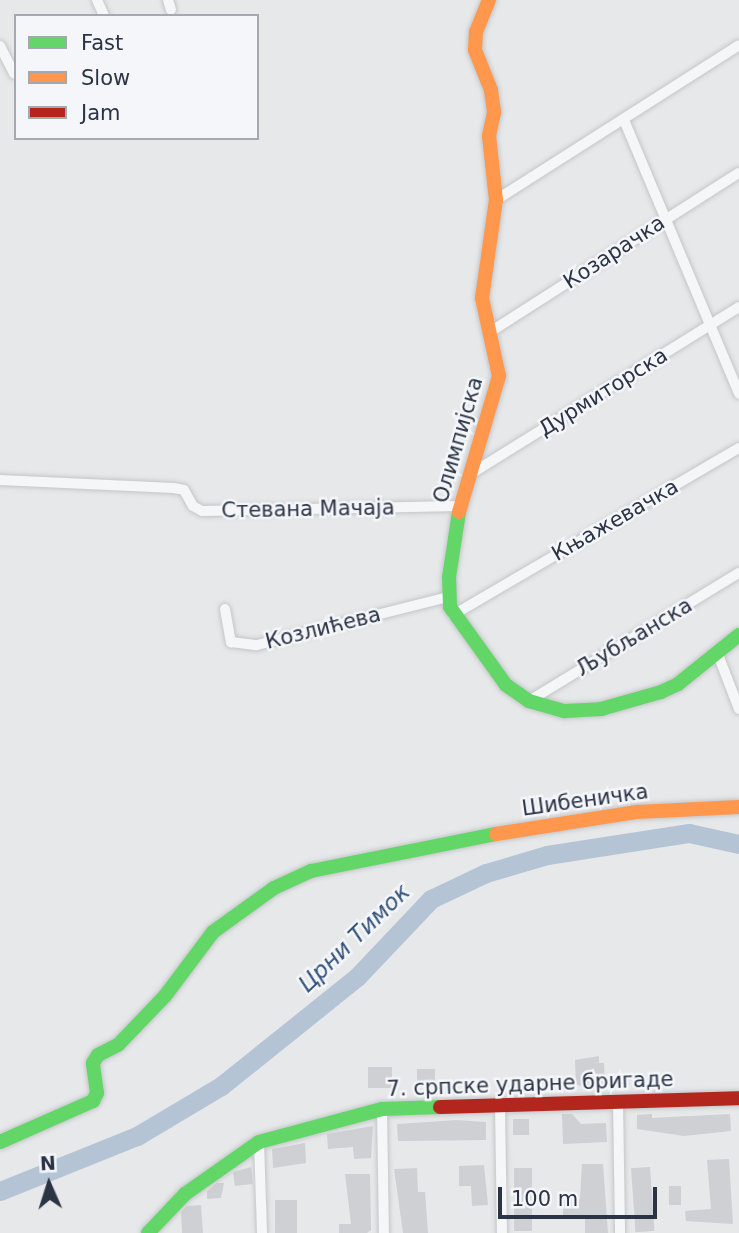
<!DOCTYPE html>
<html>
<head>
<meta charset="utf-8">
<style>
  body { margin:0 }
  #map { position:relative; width:739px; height:1233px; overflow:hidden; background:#e6e8ea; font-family:"DejaVu Sans",sans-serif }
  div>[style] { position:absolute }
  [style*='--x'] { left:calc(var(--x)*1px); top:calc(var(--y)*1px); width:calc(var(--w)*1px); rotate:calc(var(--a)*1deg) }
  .river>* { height:19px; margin:-9.5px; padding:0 9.5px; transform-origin:9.5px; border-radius:9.5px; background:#b4c4d5 }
  .building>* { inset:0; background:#ced0d3; transform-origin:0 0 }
  .roads { filter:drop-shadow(0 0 2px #c4c6c8) drop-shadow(0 0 2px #c4c6c8) }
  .street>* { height:10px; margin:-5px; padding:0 5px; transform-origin:5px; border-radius:5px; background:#f5f6f7 }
  .fast>* { height:14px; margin:-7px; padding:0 7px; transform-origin:7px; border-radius:7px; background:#63d668 }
  .slow>* { height:14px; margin:-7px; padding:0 7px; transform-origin:7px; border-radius:7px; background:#ff974d }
  .jam>* { height:14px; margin:-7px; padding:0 7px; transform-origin:7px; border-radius:7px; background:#b3261e }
  span { translate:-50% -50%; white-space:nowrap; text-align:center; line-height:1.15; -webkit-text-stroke:5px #f4f6f9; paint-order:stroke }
  .street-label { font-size:21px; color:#2b3445 }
  .water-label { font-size:23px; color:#34527a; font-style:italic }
  .legend { position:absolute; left:14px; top:14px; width:245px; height:126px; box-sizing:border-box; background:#f4f6f9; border:2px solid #a4a8b1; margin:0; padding:9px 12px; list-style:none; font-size:21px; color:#2b3445 }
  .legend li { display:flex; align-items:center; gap:14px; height:35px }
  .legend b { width:35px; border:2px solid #a4a8b1 }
  .north { position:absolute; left:14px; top:1149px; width:70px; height:70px; -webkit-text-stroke:5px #f4f6f9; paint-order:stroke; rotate:357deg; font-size:19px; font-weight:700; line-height:28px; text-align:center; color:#2b3445 }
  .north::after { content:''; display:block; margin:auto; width:24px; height:32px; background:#2b3445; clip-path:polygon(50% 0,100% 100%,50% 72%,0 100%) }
  .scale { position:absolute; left:498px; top:1187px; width:159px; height:32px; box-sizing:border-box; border:4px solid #2b3445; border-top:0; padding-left:9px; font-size:21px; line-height:24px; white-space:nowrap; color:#2b3445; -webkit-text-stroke:5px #f4f6f9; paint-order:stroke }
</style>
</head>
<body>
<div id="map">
  <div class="river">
    <i style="--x:0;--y:1191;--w:148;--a:-21.9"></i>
    <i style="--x:137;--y:1136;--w:98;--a:-30.8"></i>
    <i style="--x:221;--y:1086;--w:174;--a:-38.7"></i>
    <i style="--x:357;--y:977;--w:108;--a:-46.5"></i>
    <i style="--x:431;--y:899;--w:61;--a:-25.3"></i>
    <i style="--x:486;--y:873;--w:64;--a:-16.4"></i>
    <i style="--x:547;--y:855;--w:144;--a:-8.8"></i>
    <i style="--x:689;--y:833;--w:51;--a:12.4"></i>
  </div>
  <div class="building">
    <i style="clip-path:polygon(599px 1056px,599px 1063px,604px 1063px,605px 1088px,576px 1085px,575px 1060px)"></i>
    <i style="left:368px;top:1067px;width:24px;height:21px"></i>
    <i style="left:417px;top:1069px;width:18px;height:15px"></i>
    <i style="clip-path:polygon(562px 1114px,572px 1114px,581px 1124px,606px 1123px,607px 1142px,563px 1144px)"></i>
    <i style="clip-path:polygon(652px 1114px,652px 1118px,730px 1114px,731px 1131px,684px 1136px,637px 1129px,637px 1115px)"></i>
    <i style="left:513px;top:1119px;width:16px;height:16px"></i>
    <i style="clip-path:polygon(457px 1120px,486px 1122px,486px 1140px,398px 1141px,397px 1124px)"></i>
    <i style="clip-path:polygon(373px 1126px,371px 1158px,354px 1159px,353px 1147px,328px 1149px,327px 1134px)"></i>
    <i style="clip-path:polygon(305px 1143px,306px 1163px,273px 1168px,272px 1149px)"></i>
    <i style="clip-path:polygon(729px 1159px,733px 1224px,686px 1221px,685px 1211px,711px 1209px,707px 1160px)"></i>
    <i style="clip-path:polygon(582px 1164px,603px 1164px,608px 1233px,585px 1233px,585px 1218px,563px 1218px,563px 1200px,580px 1199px)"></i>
    <i style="clip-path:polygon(484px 1165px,488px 1205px,472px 1206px,471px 1186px,459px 1186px,459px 1166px)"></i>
    <i style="clip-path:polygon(251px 1167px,253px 1184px,235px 1186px,233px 1172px)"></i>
    <i style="left:650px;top:1167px;width:64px;height:19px;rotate:86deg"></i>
    <i style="clip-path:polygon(417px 1168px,418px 1192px,425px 1192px,428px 1233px,403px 1233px,394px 1169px)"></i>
    <i style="left:514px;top:1168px;width:18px;height:63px"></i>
    <i style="clip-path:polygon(345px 1174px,370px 1174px,371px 1230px,367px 1233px,339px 1233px,339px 1224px,351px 1224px)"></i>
    <i style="clip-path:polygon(217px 1183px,224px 1183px,221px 1198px,207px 1199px,207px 1191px)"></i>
    <i style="left:669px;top:1186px;width:12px;height:19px"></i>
    <i style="left:297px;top:1200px;width:33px;height:22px;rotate:90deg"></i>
    <i style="clip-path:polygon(201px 1205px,203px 1233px,182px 1233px,181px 1212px,187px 1206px)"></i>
  </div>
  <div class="roads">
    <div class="street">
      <i style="--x:97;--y:0;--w:17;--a:66"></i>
      <i style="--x:168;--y:0;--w:10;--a:73"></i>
      <i style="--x:0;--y:46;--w:31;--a:63"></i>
      <i style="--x:624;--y:120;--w:297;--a:67.2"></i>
      <i style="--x:496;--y:200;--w:288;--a:-32.5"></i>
      <i style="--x:490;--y:332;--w:295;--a:-32.6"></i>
      <i style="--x:469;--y:475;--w:318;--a:-31.9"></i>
      <i style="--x:0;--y:480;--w:174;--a:2.6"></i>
      <i style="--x:174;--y:488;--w:10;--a:11"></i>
      <i style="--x:184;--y:490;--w:18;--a:61"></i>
      <i style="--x:193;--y:506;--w:10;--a:29"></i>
      <i style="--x:202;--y:511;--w:258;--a:-1.1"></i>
      <i style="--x:225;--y:609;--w:34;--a:80"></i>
      <i style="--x:231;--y:642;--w:26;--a:7"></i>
      <i style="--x:257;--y:645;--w:197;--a:-14.1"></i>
      <i style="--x:453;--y:615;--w:331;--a:-30.3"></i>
      <i style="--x:717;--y:652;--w:61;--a:68.9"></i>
      <i style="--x:529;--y:701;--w:246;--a:-31.4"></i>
      <i style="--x:618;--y:1102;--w:131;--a:89.1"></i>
      <i style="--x:500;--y:1107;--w:126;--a:89.1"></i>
      <i style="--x:382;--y:1109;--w:124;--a:89.1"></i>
      <i style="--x:259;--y:1142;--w:91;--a:88.1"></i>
    </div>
    <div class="fast">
      <i style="--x:459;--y:512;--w:66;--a:98.7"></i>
      <i style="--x:449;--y:577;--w:30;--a:88"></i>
      <i style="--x:450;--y:607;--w:96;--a:54.3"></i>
      <i style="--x:506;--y:685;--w:28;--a:35"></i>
      <i style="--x:529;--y:701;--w:37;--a:16"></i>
      <i style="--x:565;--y:711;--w:36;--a:-3"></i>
      <i style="--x:601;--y:709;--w:62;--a:-15.8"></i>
      <i style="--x:661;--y:692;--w:19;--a:-25"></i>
      <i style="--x:678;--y:684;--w:78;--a:-38.8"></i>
      <i style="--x:0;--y:1142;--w:102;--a:-23.8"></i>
      <i style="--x:93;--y:1101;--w:9;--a:-63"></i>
      <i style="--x:97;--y:1093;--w:30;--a:-98"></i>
      <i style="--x:93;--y:1063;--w:9;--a:-58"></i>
      <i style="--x:98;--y:1055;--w:22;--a:-27"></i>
      <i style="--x:118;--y:1045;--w:68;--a:-46.2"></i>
      <i style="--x:165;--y:996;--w:80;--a:-53.1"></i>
      <i style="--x:213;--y:932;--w:75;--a:-35.8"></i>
      <i style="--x:274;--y:888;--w:41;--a:-24.7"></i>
      <i style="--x:311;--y:871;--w:189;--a:-11.3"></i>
      <i style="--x:148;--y:1233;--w:54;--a:-46.5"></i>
      <i style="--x:185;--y:1194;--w:90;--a:-35.1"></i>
      <i style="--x:259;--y:1142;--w:127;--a:-15"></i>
      <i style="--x:382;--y:1109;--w:58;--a:-2"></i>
    </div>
    <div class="slow">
      <i style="--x:459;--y:512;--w:142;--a:-73.6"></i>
      <i style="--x:499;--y:376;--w:80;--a:-102.3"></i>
      <i style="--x:482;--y:298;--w:99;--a:-81.9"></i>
      <i style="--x:496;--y:200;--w:64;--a:-96.2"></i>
      <i style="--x:489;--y:136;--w:25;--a:-78"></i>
      <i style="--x:494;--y:112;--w:22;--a:-98"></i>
      <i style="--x:491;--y:90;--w:43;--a:-111.8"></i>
      <i style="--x:475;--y:50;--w:18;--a:-87"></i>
      <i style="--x:476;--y:32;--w:35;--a:-68"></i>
      <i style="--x:496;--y:834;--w:143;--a:-8.9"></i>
      <i style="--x:637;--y:812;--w:102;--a:-2.8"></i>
    </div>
    <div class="jam">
      <i style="--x:440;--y:1107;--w:299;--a:-1.7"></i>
    </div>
  </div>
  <div class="street-label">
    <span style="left:614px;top:252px;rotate:-33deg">Козарачка</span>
    <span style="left:603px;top:392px;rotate:-32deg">Дурмиторска</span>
    <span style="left:458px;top:440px;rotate:-74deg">Олимпијска</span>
    <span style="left:308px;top:509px;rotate:-1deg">Стевана Мачаја</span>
    <span style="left:615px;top:520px;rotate:-30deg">Књажевачка</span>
    <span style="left:323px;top:628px;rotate:-14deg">Козлићева</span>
    <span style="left:634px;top:637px;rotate:-31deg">Љубљанска</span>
    <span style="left:585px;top:800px;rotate:-8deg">Шибеничка</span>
    <span style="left:530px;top:1084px;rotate:-2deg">7. српске ударне бригаде</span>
  </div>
  <div class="water-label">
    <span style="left:354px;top:938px;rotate:-44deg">Црни Тимок</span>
  </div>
  <ul class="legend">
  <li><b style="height:9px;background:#63d668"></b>Fast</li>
  <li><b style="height:9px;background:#ff974d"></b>Slow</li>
  <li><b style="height:9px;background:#b3261e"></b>Jam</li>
  </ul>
  <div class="north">N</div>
  <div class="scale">100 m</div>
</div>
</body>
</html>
